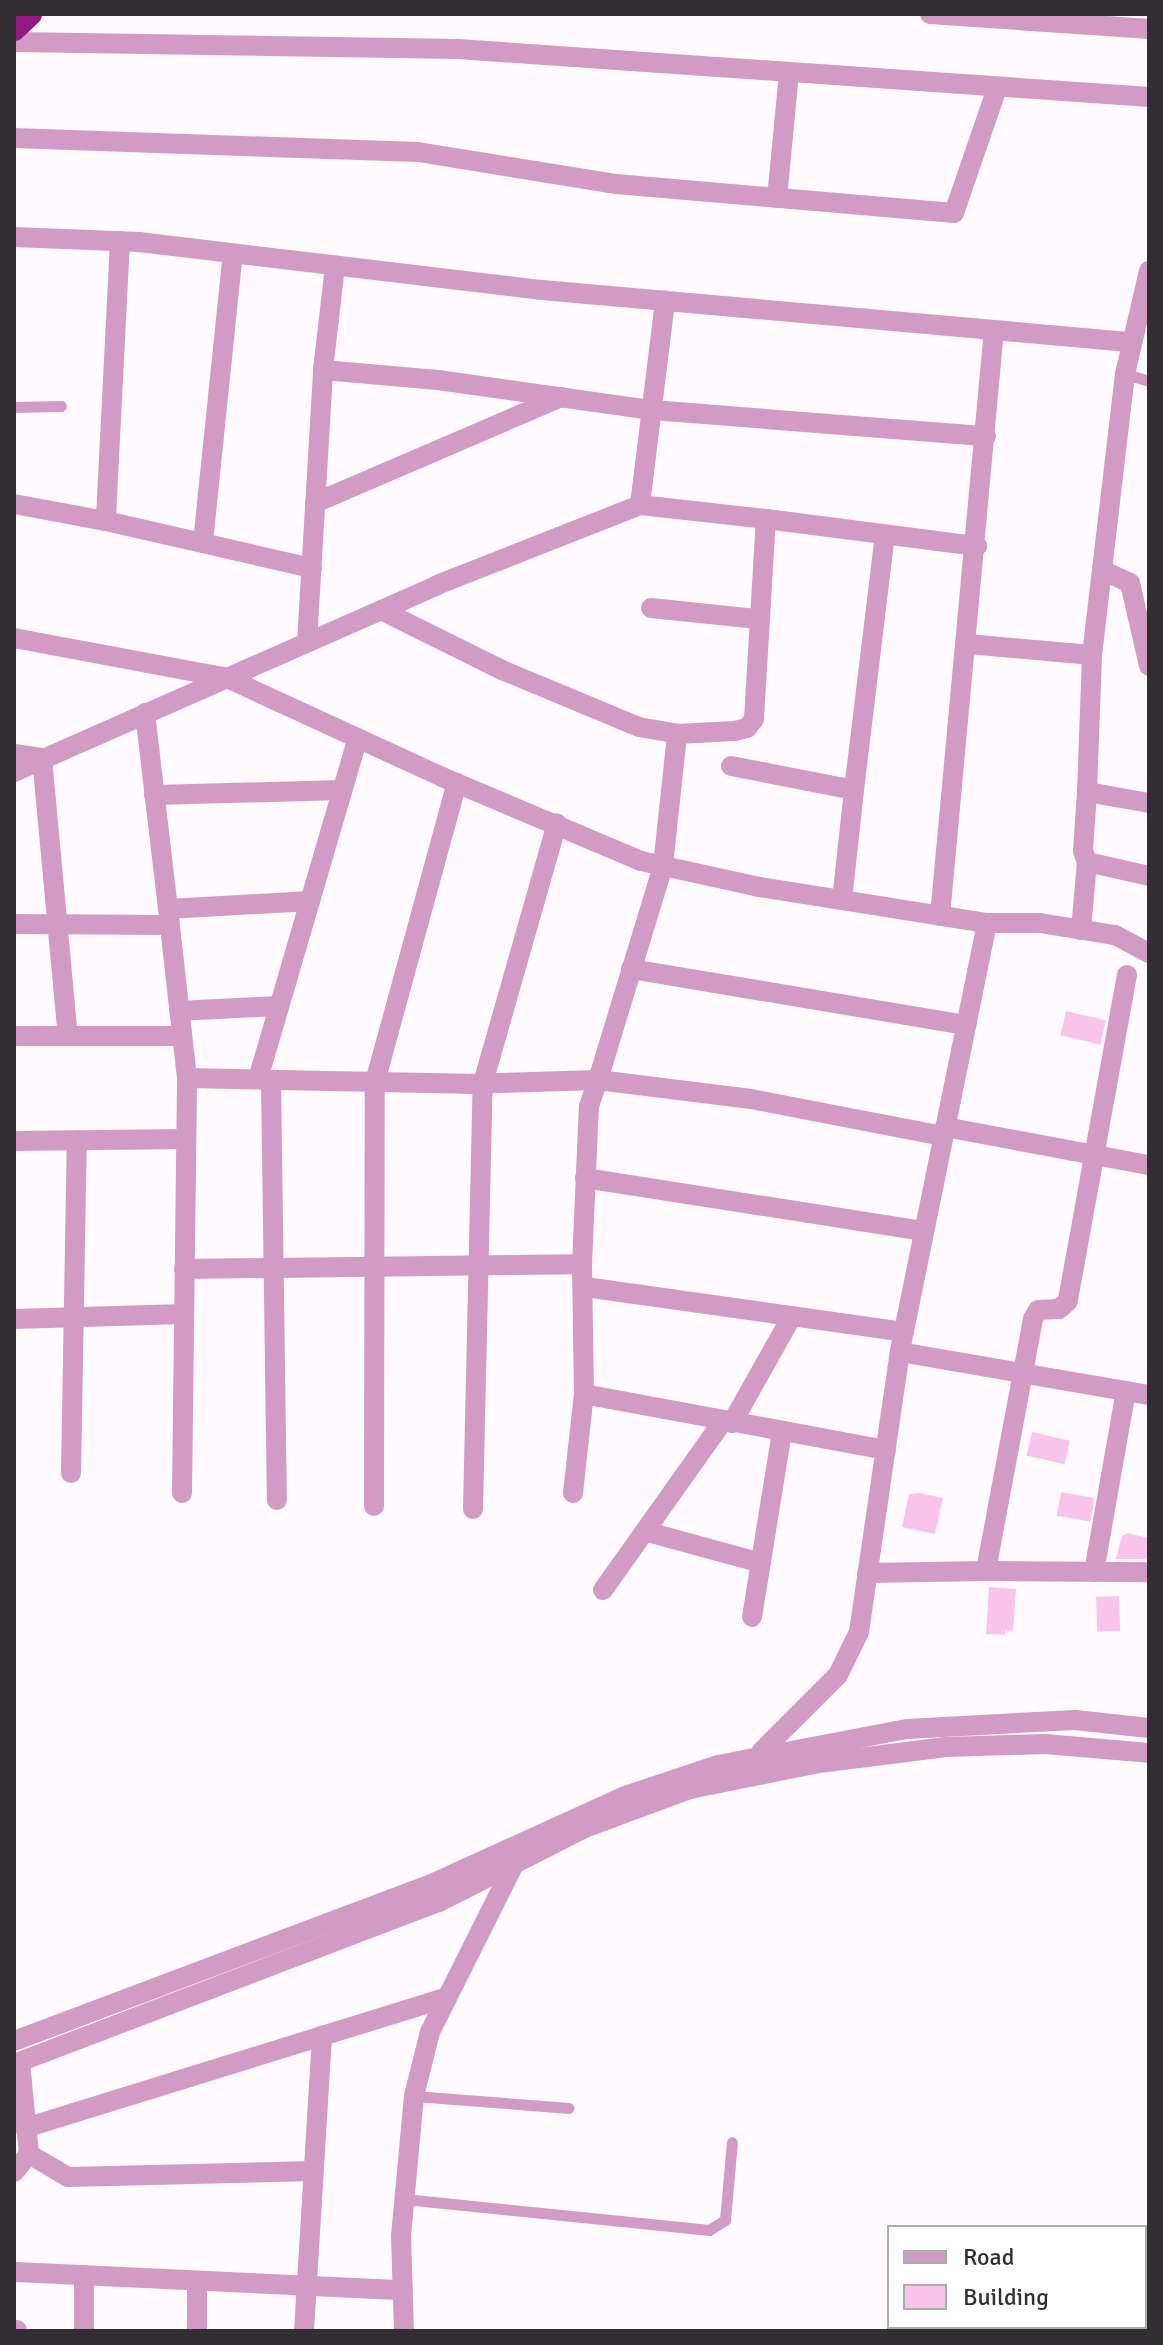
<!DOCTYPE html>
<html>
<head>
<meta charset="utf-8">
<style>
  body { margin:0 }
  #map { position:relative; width:1163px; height:2345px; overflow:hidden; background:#fefafd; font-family:Signika,sans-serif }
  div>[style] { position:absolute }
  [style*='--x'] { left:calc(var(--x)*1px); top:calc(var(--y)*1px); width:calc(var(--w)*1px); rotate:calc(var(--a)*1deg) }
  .building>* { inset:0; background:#f8c4ec; transform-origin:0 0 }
  .lane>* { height:11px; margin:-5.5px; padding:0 5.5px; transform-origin:5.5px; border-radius:5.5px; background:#d29bc5 }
  .street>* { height:20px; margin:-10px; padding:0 10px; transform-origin:10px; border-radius:10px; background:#d29bc5 }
  .highway>* { height:24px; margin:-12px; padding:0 12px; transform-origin:12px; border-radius:12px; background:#941984 }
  span { translate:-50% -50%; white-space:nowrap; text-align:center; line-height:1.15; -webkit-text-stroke:8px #fff; paint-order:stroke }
  .frame { position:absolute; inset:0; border:16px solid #312f31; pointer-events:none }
  .legend { position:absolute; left:887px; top:2225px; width:260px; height:104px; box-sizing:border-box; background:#fff; border:2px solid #adacad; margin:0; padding:10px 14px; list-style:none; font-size:24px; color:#312f31 }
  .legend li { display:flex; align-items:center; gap:16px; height:40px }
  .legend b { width:40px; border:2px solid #adacad }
</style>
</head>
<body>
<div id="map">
  <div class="building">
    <i style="left:1066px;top:1011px;width:41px;height:25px;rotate:13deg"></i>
    <i style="left:1032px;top:1432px;width:39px;height:24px;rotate:13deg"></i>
    <i style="left:1061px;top:1492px;width:34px;height:24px;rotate:10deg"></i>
    <i style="clip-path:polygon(919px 1493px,943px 1498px,935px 1534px,902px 1527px,909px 1494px)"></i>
    <i style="clip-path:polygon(1127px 1533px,1149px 1538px,1149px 1559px,1116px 1559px,1122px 1536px)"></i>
    <i style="clip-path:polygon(989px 1587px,1016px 1589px,1013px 1631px,1005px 1630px,1005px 1635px,986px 1634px)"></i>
    <i style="left:1119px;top:1596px;width:35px;height:23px;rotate:88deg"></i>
  </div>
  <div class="lane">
    <i style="--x:1125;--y:374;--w:25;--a:16"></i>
    <i style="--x:14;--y:407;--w:47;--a:-1.2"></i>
    <i style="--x:414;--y:2096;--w:155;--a:4.4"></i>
    <i style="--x:404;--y:2199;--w:307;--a:5.8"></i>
    <i style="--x:709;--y:2230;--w:19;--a:-32"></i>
    <i style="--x:725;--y:2220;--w:78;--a:-84.9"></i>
  </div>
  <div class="street">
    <i style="--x:930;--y:14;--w:220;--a:3.9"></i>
    <i style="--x:14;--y:42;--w:444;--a:0.9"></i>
    <i style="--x:458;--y:49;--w:693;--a:3.97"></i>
    <i style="--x:14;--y:138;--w:404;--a:2"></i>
    <i style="--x:418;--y:152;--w:201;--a:9.2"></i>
    <i style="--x:616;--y:184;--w:339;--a:4.9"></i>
    <i style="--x:954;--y:213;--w:132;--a:-71"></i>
    <i style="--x:777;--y:198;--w:126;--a:-84.5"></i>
    <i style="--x:14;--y:237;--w:125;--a:2.3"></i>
    <i style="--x:139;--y:242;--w:406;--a:6.8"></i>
    <i style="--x:542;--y:290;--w:589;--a:5.06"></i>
    <i style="--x:120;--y:241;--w:280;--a:92.9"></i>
    <i style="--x:106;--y:521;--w:211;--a:12.9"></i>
    <i style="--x:323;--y:370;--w:104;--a:-83.4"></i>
    <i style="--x:315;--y:503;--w:268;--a:-23.3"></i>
    <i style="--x:14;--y:504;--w:94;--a:10.5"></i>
    <i style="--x:640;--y:505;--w:206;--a:-83"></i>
    <i style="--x:203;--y:542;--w:290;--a:-84.1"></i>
    <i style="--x:1102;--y:570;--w:31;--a:25"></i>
    <i style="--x:1130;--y:583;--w:85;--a:77.1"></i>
    <i style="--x:651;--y:608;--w:108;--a:5.9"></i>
    <i style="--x:381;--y:610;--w:135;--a:26.4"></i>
    <i style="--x:502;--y:670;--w:148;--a:22.6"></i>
    <i style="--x:639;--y:727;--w:39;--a:10"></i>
    <i style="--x:677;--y:734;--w:58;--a:-3"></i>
    <i style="--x:735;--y:731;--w:12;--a:-14"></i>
    <i style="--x:747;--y:728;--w:11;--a:-52"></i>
    <i style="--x:754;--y:719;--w:200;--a:-86.6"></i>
    <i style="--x:766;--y:519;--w:213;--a:7.3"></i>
    <i style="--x:14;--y:638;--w:217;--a:10.6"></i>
    <i style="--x:227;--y:678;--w:237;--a:24.7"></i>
    <i style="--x:442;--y:777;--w:216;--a:22.9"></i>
    <i style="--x:641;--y:861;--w:121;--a:12.4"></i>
    <i style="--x:759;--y:887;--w:231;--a:9"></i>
    <i style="--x:987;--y:923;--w:438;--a:101.5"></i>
    <i style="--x:900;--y:1352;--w:253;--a:9.8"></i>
    <i style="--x:307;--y:642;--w:272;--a:-86.6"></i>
    <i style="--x:323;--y:370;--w:115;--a:5"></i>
    <i style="--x:438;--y:380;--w:216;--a:8"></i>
    <i style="--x:652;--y:410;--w:335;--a:4.5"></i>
    <i style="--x:968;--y:644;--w:124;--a:5.1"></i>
    <i style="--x:145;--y:713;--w:197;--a:83.3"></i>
    <i style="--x:14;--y:754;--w:28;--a:8"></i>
    <i style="--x:42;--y:758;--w:279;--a:84.7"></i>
    <i style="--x:731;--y:766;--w:125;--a:11"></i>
    <i style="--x:854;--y:790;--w:111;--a:96.2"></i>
    <i style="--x:14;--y:772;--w:462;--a:-23.8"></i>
    <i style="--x:437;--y:585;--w:218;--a:-21.5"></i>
    <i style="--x:640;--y:505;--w:127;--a:6.3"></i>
    <i style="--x:854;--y:790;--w:257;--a:-83.1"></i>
    <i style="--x:1087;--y:792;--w:137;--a:-87.9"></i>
    <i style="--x:1092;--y:655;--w:283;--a:-83.3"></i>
    <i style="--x:1125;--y:374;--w:106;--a:-76.9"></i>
    <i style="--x:154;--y:795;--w:188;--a:-1.5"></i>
    <i style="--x:1149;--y:803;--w:63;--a:-169.9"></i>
    <i style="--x:1087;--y:792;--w:59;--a:93.9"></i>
    <i style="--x:1083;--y:851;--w:12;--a:70"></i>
    <i style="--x:1087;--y:862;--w:64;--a:12.7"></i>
    <i style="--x:940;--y:916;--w:588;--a:-84.74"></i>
    <i style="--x:987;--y:923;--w:53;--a:0"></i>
    <i style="--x:1040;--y:923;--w:76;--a:9.1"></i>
    <i style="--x:1115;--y:935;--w:38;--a:28"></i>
    <i style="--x:14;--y:924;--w:156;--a:0.4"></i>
    <i style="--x:1081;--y:930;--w:68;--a:-85"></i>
    <i style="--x:631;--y:969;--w:340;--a:9.5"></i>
    <i style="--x:1127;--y:975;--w:331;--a:100.3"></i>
    <i style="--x:1068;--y:1301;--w:12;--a:138"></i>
    <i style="--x:1059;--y:1309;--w:21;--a:177"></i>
    <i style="--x:1038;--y:1310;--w:10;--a:119"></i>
    <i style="--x:1033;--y:1319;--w:256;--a:100.6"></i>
    <i style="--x:986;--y:1571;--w:163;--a:0.4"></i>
    <i style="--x:179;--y:1011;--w:100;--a:-2.9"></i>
    <i style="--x:14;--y:1036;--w:168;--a:0"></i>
    <i style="--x:187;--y:1078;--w:170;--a:-96.4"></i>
    <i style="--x:168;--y:909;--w:142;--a:-3.2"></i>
    <i style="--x:258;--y:1079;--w:355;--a:-73.7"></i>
    <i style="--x:271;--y:1080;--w:420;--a:89.2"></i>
    <i style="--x:945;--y:1127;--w:208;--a:10.6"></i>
    <i style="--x:14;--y:1141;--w:172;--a:-0.7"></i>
    <i style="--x:585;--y:1178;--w:343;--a:8.9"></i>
    <i style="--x:184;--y:1269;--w:398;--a:-0.7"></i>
    <i style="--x:585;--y:1287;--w:322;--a:8"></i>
    <i style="--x:14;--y:1319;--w:170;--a:-1.7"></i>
    <i style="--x:732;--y:1423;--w:120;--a:-60.7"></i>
    <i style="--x:886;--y:1450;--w:307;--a:-169.5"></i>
    <i style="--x:584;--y:1394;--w:130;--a:-90.9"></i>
    <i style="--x:582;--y:1264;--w:158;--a:-87.5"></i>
    <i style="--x:589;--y:1106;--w:28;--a:-71"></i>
    <i style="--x:598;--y:1080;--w:154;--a:7.1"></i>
    <i style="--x:751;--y:1099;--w:196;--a:10.9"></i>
    <i style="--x:71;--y:1473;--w:333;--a:-89"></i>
    <i style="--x:182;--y:1493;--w:415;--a:-89.3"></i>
    <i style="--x:187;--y:1078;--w:279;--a:1.2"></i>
    <i style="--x:466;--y:1084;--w:132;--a:-1.7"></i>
    <i style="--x:598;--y:1080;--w:224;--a:-73.1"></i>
    <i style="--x:663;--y:866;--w:133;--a:-83.9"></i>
    <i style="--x:573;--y:1493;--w:100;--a:-83.7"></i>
    <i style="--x:374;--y:1506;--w:424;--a:-89.9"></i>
    <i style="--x:375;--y:1082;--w:310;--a:-74.7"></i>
    <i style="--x:473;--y:1509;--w:426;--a:-88.7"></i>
    <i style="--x:483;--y:1083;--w:270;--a:-74.1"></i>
    <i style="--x:648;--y:1532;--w:117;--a:15.3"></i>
    <i style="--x:1094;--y:1572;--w:184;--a:-80"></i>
    <i style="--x:867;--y:1573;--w:119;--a:-1"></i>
    <i style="--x:603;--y:1590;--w:207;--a:-54.6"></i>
    <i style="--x:752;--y:1617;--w:188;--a:-80.8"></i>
    <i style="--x:761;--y:1752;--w:109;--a:-45"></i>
    <i style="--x:838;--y:1675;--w:48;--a:-64"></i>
    <i style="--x:859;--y:1632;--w:283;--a:-81.7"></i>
    <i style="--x:14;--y:2041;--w:443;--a:-20.6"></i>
    <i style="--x:429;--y:1885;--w:215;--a:-24.4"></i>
    <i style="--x:625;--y:1796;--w:98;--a:-18.4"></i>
    <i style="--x:718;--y:1765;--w:192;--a:-10.8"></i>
    <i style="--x:907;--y:1729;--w:168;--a:-3.1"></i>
    <i style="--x:1075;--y:1720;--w:74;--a:6.2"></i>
    <i style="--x:14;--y:2064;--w:455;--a:-20.9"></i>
    <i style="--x:439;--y:1902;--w:166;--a:-26.9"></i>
    <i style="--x:587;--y:1827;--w:110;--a:-20.3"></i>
    <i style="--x:690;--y:1789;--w:132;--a:-11.4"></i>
    <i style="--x:819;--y:1763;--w:128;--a:-7.2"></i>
    <i style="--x:946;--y:1747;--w:99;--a:-1.7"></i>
    <i style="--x:1045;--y:1744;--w:104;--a:4.9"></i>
    <i style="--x:25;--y:2128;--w:440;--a:-17.2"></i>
    <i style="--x:29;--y:2154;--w:45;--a:30.5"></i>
    <i style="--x:68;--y:2177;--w:244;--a:-1.4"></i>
    <i style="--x:14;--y:2172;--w:23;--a:-50"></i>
    <i style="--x:29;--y:2154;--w:92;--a:-95.6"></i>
    <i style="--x:16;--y:2272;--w:387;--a:2.7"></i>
    <i style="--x:84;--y:2275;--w:56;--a:90"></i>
    <i style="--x:197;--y:2281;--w:50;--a:90"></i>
    <i style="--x:17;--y:2331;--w:1;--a:-90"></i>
    <i style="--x:304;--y:2331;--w:296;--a:-86.5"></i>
    <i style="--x:404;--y:2331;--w:95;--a:-91.8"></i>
    <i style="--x:401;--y:2236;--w:141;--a:-84.7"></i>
    <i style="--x:414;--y:2096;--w:66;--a:-76"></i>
    <i style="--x:430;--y:2032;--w:190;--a:-63.4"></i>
  </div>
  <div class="highway">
    <i style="--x:14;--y:29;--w:22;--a:-43"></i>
  </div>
  <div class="frame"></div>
  <ul class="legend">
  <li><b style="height:10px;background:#d29bc5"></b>Road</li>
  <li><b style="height:22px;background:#f8c4ec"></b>Building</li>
  </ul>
</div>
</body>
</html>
